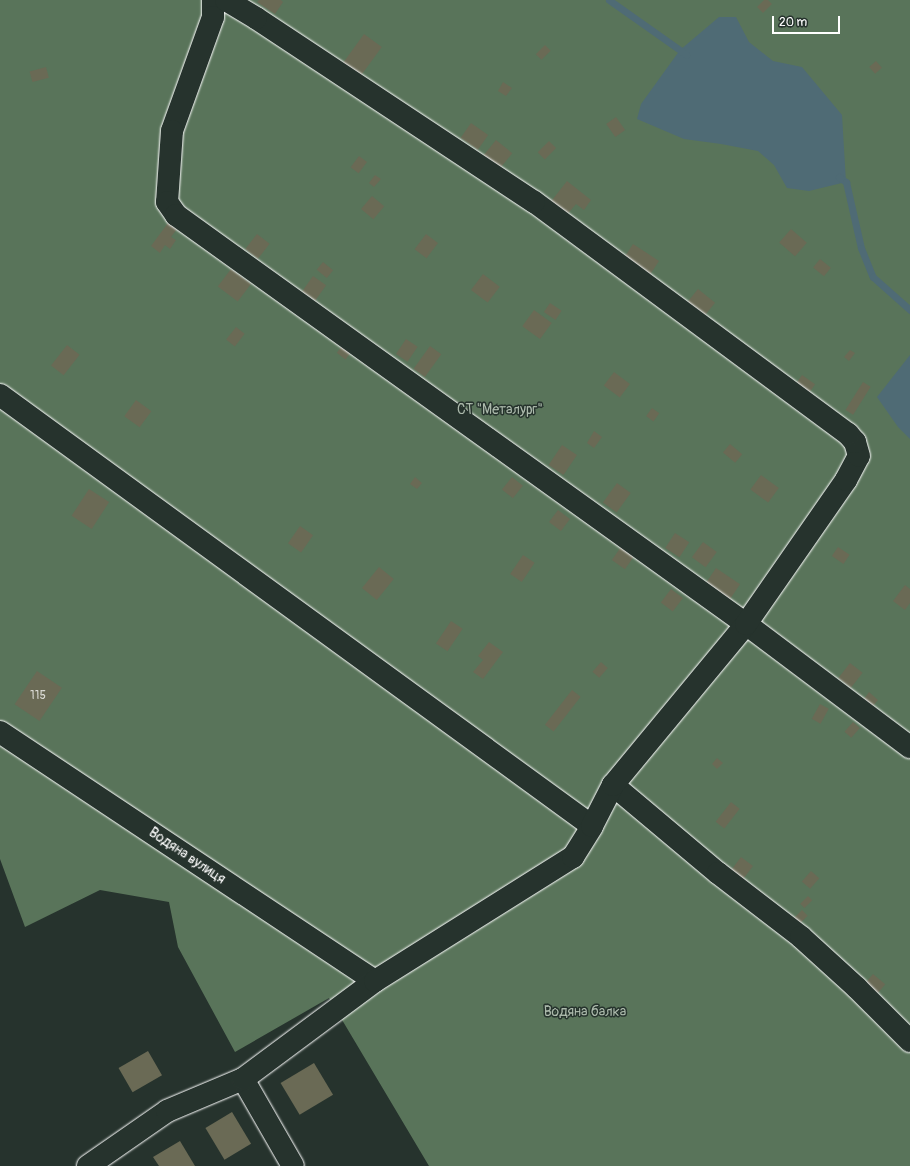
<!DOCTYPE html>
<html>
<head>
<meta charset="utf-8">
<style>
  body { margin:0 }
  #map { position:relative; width:910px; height:1166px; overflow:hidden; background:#26332d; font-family:Pangolin,sans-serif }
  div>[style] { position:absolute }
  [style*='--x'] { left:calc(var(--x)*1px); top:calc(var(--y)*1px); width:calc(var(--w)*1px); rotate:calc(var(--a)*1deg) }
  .green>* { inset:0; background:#59745a }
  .water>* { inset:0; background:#4f6b75 }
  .stream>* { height:7px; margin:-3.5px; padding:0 3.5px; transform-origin:3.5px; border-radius:3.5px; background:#4f6b75 }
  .building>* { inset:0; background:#6a6a55; transform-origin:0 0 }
  .roads { filter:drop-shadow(0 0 1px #fff) drop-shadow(0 0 1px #fff) }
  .minor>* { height:22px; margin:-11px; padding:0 11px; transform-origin:11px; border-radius:11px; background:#26332d }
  span { translate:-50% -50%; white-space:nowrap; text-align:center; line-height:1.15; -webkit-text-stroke:3px #26332d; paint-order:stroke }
  .number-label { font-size:12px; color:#dadad4 }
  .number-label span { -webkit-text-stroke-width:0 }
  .park-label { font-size:14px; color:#acbaac }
  .street-label { font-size:14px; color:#fff }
  .scale { position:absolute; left:772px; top:16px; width:68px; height:18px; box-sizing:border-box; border:2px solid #fff; border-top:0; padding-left:5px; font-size:12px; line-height:14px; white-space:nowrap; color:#fff; -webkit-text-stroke:3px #26332d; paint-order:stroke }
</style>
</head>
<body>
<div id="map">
  <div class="green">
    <i style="clip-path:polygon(0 0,910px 0,910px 1166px,429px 1166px,329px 998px,235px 1052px,178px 947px,169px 902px,100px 890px,25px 927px,0 859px)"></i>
  </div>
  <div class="water">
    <i style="clip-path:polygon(719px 17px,736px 17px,749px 42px,773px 61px,802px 67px,842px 115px,846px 182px,809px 191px,787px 188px,774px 165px,758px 151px,721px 144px,684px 139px,637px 119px,641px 104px,680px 50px)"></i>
    <i style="clip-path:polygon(910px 355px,910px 439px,898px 427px,877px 397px)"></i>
  </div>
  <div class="stream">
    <i style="--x:609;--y:0;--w:95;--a:35.2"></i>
    <i style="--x:839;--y:177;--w:9;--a:36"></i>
    <i style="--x:846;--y:182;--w:68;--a:77.2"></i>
    <i style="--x:861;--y:248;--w:31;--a:68"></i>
    <i style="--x:873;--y:277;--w:50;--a:41.7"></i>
  </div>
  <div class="building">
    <i style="clip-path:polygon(259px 0,281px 0,283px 2px,275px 14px,257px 2px)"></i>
    <i style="clip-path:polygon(764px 0,768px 0,772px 4px,763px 13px,757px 7px)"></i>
    <i style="left:364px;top:34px;width:22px;height:37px;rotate:36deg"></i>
    <i style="left:545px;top:45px;width:8px;height:13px;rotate:45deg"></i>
    <i style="left:876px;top:61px;width:9px;height:9px;rotate:49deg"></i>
    <i style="left:46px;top:67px;width:11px;height:17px;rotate:75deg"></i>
    <i style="clip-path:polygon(503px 82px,512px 88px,506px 96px,498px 91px)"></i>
    <i style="left:616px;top:117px;width:16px;height:12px;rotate:55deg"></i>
    <i style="left:471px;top:123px;width:21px;height:18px;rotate:35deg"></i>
    <i style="left:496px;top:140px;width:21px;height:20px;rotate:39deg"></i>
    <i style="left:549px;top:141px;width:10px;height:16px;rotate:45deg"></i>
    <i style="left:359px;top:156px;width:10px;height:14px;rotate:37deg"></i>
    <i style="clip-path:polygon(375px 175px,381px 179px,374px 187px,369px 183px)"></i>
    <i style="clip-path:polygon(567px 181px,591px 200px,584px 210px,576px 204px,565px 217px,549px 204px)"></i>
    <i style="left:372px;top:196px;width:16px;height:17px;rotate:40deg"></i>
    <i style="clip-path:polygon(168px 223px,177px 229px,171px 237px,176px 240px,170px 249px,165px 245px,160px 253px,151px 246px)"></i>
    <i style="left:791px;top:229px;width:21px;height:18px;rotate:41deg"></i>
    <i style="left:257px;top:234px;width:16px;height:19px;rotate:38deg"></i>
    <i style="left:426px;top:234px;width:15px;height:19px;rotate:37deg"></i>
    <i style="left:633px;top:244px;width:31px;height:16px;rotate:33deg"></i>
    <i style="left:820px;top:259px;width:14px;height:11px;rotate:39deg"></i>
    <i style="left:323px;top:262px;width:13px;height:10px;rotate:39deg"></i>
    <i style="left:231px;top:269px;width:25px;height:22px;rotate:37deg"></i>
    <i style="left:483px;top:274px;width:21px;height:20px;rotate:37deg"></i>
    <i style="left:313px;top:276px;width:16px;height:19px;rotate:35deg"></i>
    <i style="left:698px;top:289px;width:22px;height:18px;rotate:39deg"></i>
    <i style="left:550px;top:303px;width:14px;height:11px;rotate:34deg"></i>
    <i style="left:534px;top:310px;width:22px;height:20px;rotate:36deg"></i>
    <i style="left:236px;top:327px;width:11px;height:16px;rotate:38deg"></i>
    <i style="left:406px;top:339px;width:14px;height:18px;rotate:34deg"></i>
    <i style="left:346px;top:341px;width:11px;height:15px;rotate:38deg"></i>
    <i style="left:67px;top:345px;width:16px;height:26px;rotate:38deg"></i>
    <i style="left:430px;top:346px;width:14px;height:28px;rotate:36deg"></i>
    <i style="clip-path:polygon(850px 350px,855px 353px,849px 361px,844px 357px)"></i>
    <i style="left:614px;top:372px;width:20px;height:17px;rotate:37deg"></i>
    <i style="left:802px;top:375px;width:16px;height:15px;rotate:35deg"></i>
    <i style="left:863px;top:382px;width:9px;height:33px;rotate:32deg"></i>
    <i style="left:136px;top:400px;width:19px;height:20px;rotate:36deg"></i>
    <i style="left:652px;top:408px;width:9px;height:10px;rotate:36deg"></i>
    <i style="clip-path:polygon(594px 431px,602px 437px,594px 448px,587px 443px)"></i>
    <i style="left:730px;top:444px;width:16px;height:11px;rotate:40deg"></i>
    <i style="left:562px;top:445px;width:18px;height:24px;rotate:34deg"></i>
    <i style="left:761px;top:475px;width:22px;height:18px;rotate:36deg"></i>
    <i style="clip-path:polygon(415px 477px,422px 483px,417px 489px,410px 484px)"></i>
    <i style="left:512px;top:477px;width:14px;height:16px;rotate:39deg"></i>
    <i style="left:617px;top:483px;width:17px;height:24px;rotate:36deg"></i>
    <i style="left:89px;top:489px;width:24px;height:32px;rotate:33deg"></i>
    <i style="left:558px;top:510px;width:15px;height:15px;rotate:37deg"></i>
    <i style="left:300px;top:526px;width:16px;height:21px;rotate:35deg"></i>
    <i style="left:675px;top:533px;width:17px;height:18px;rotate:33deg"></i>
    <i style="left:703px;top:542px;width:17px;height:19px;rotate:36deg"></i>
    <i style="left:621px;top:547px;width:16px;height:16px;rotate:35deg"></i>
    <i style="left:838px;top:547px;width:14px;height:11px;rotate:34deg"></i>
    <i style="left:523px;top:555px;width:14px;height:23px;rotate:34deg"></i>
    <i style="left:379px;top:567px;width:19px;height:27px;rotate:39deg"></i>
    <i style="left:716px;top:568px;width:29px;height:19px;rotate:34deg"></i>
    <i style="clip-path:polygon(905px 585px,910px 589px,910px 603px,905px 610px,893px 601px)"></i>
    <i style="left:671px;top:589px;width:15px;height:17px;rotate:37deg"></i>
    <i style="left:451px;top:621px;width:14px;height:27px;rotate:34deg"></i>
    <i style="clip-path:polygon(489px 642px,503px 652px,483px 679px,473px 672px,483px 660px,478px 656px)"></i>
    <i style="left:601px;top:662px;width:9px;height:13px;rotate:41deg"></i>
    <i style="left:850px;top:663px;width:16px;height:19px;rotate:38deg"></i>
    <i style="left:37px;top:671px;width:30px;height:40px;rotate:34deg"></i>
    <i style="left:572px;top:690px;width:11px;height:44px;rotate:38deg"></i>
    <i style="clip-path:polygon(869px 692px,878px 700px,873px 706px,864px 699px)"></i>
    <i style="left:820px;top:704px;width:10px;height:17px;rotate:29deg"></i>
    <i style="left:853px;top:722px;width:9px;height:13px;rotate:41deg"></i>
    <i style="clip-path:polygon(717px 758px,723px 763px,717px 769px,712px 764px)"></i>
    <i style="left:731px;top:802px;width:11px;height:25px;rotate:38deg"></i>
    <i style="left:741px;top:857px;width:15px;height:19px;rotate:37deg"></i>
    <i style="left:811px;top:871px;width:11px;height:14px;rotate:41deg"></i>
    <i style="left:808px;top:896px;width:6px;height:11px;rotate:45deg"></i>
    <i style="left:802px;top:910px;width:8px;height:13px;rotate:45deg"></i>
    <i style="left:873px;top:974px;width:16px;height:13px;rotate:40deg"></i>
    <i style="left:148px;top:1051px;width:28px;height:34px;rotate:60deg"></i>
    <i style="left:314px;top:1063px;width:37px;height:39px;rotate:59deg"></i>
    <i style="left:232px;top:1112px;width:37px;height:31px;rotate:59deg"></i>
    <i style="clip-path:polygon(180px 1141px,195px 1166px,159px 1166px,153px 1157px)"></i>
  </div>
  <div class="roads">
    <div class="minor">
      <i style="--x:213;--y:0;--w:17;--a:90"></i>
      <i style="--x:213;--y:17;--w:121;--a:109.8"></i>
      <i style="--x:172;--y:131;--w:71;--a:94"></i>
      <i style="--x:167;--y:202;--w:16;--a:55"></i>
      <i style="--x:176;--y:215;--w:702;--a:35.66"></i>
      <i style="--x:746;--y:624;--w:205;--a:36.9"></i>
      <i style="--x:0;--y:395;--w:732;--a:36.06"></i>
      <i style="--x:0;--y:732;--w:450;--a:33.6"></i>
      <i style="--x:613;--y:785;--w:137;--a:40"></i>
      <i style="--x:718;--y:873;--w:105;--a:37.6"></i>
      <i style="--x:801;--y:937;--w:76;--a:42.3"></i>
      <i style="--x:857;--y:988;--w:75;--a:45"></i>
      <i style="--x:243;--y:1079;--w:100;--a:60.1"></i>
      <i style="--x:88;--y:1166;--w:96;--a:-34.8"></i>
      <i style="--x:167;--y:1111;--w:82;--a:-22.8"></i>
      <i style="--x:243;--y:1079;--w:164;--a:-36.6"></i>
      <i style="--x:375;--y:981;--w:234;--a:-32.1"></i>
      <i style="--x:573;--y:857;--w:36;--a:-58"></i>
      <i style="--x:592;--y:826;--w:46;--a:-62.9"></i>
      <i style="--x:613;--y:785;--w:209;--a:-50.4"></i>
      <i style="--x:746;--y:624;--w:175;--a:-55.2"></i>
      <i style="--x:846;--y:480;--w:27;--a:-62"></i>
      <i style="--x:859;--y:456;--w:15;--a:-106"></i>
      <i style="--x:855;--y:442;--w:11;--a:-131"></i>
      <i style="--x:848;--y:434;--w:390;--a:-143.5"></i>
      <i style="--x:534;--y:202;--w:333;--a:-146.5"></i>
      <i style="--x:256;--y:18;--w:35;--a:-149"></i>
    </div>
  </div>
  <div class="number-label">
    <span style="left:38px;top:696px">115</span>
  </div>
  <div class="park-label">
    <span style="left:500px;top:410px">СТ "Металург"</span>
    <span style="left:585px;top:1012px">Водяна балка</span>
  </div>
  <div class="street-label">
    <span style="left:187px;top:856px;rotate:34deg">Водяна вулиця</span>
  </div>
  <div class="scale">20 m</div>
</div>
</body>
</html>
